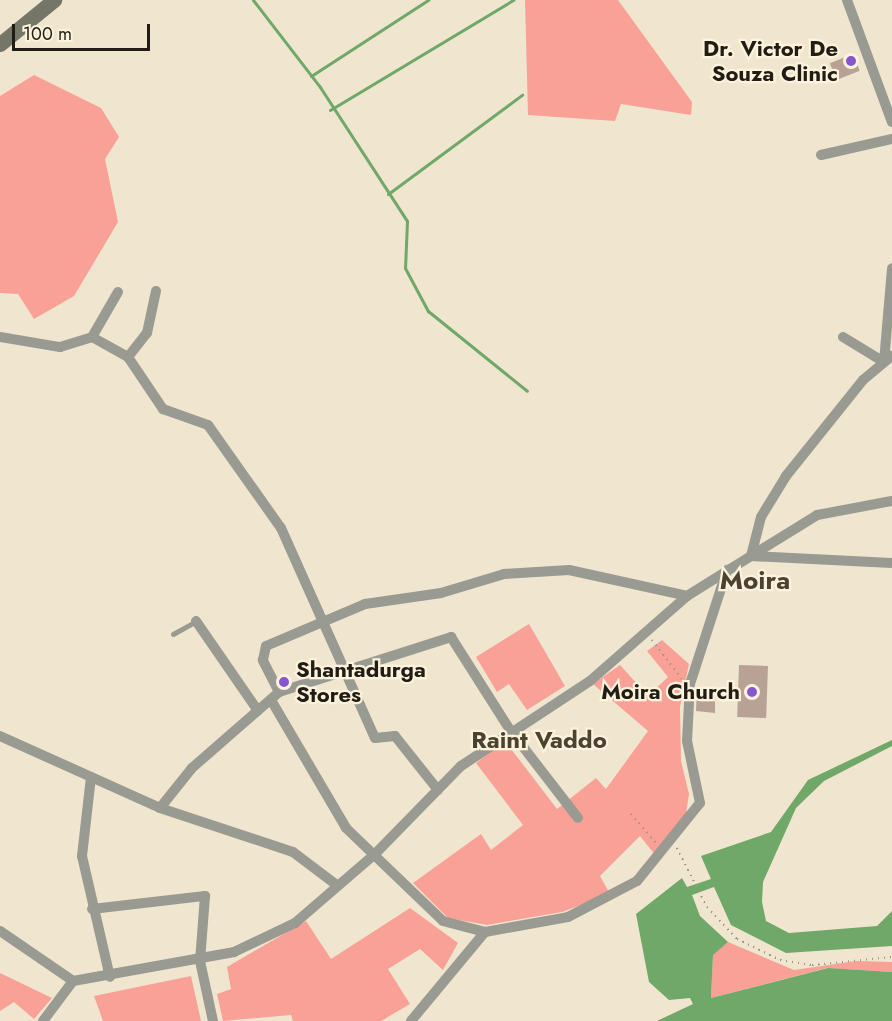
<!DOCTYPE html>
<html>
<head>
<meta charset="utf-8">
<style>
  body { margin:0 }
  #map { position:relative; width:892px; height:1021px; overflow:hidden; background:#f0e5cf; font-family:Jost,sans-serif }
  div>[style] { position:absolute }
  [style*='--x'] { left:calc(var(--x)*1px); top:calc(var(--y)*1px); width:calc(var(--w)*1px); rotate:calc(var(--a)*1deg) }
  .green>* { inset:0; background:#f9a097 }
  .water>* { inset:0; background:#6fa868 }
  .stream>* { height:3px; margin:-1.5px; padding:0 1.5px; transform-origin:1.5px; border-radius:1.5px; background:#6fa868 }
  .building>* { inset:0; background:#b7a295; transform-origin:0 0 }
  .path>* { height:1.5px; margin-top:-0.75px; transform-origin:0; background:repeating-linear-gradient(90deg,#9e9685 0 1.5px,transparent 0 6px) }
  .lane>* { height:5px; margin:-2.5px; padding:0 2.5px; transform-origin:2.5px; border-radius:2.5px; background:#999a91 }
  .street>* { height:10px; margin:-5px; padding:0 5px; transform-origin:5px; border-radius:5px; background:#999a91 }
  .secondary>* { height:15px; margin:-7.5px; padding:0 7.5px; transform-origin:7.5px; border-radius:7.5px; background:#757668 }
  .dots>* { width:16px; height:16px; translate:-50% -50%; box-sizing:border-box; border:3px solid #fdf2dc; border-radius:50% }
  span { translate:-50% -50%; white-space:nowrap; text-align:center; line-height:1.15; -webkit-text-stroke:4.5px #fdf2dc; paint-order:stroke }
  .poi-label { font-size:22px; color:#211d15; font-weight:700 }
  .right { translate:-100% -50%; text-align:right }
  .left { translate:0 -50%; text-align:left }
  .neighbourhood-label { font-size:24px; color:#4b4230; font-weight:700 }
  .quarter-label { font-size:26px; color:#4b4230; font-weight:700 }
  .scale { position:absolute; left:12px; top:24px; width:138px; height:27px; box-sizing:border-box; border:3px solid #211d15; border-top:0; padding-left:8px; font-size:18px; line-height:21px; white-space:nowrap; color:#211d15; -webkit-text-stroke:4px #fdf2dc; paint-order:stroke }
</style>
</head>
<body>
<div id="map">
  <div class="green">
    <i style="clip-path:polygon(525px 0,618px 0,692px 102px,691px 115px,621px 104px,615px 121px,528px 115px)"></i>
    <i style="clip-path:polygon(34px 75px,101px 108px,119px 137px,105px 159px,118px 222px,74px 296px,34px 319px,18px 294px,0 293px,0 96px)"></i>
    <i style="clip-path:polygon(529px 624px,565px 686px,527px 710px,509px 684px,497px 692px,476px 657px)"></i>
    <i style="clip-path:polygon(662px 640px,689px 664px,680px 707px,681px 761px,689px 794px,686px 814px,656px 856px,640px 836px,600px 876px,610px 894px,562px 912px,487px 925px,448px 918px,413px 883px,481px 834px,491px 850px,523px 825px,476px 763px,505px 741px,557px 809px,596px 778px,606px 789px,648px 731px,593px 684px,620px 665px,648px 696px,668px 677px,647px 651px)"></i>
    <i style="clip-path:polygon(410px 908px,458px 943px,443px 970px,420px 949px,388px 969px,410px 1004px,381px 1021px,293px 1021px,291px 1015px,223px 1021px,217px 994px,231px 989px,227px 967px,306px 921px,331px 959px)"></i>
    <i style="clip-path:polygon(728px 942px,794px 970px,856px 961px,892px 962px,892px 972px,827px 968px,711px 998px,713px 954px)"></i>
    <i style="clip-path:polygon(0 973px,52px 998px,34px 1019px,14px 1002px,0 1011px)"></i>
    <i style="clip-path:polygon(191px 976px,201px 1021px,103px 1021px,94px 996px)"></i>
  </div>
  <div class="water">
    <i style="clip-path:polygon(892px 740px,892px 746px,824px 781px,796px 808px,763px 882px,762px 902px,766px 921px,789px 933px,877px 926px,892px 911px,892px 946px,786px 953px,731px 925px,714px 887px,692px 895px,700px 916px,728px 942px,713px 955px,711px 998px,828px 968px,892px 972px,892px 1021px,657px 1021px,693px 1004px,690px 998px,669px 1000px,649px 982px,636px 914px,682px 878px,687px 887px,711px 879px,701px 856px,771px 832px,808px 780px)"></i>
  </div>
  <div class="stream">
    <i style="--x:253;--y:0;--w:110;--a:52.4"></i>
    <i style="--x:320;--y:87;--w:160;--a:57"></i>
    <i style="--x:407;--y:221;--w:47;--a:92.4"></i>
    <i style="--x:405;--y:268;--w:49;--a:61.9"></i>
    <i style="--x:428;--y:311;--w:127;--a:38.9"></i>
    <i style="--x:311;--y:76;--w:140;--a:-33"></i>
    <i style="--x:330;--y:110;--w:214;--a:-31"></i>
    <i style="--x:388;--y:194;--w:167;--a:-36.5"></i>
  </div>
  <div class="building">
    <i style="left:853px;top:54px;width:18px;height:25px;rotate:68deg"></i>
    <i style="left:739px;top:665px;width:29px;height:52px;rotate:2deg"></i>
    <i style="clip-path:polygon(697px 688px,715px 690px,715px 713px,696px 711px)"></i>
  </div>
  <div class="path">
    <i style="--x:652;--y:640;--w:49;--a:52.4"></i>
    <i style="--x:631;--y:814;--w:38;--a:49"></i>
    <i style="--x:677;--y:848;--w:66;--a:63"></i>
    <i style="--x:707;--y:907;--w:44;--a:46.8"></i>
    <i style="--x:737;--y:939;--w:48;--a:26"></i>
    <i style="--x:780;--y:960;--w:32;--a:9"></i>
    <i style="--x:812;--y:965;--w:80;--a:-5.7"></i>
  </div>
  <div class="lane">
    <i style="--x:173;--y:634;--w:26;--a:-29"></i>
  </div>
  <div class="street">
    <i style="--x:847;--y:0;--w:130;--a:69.8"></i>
    <i style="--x:821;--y:155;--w:73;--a:-12.7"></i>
    <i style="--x:0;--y:337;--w:61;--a:9.5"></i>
    <i style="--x:60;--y:347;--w:34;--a:-17"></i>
    <i style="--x:92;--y:337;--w:41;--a:29.1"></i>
    <i style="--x:128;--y:357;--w:63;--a:56.1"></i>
    <i style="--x:163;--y:409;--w:48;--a:19.6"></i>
    <i style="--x:208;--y:425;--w:126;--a:54.7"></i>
    <i style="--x:281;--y:528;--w:230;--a:65.9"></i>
    <i style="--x:375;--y:738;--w:20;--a:-6"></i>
    <i style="--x:395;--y:736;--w:69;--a:51.5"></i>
    <i style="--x:92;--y:337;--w:52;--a:-60"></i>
    <i style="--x:843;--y:337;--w:48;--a:31.4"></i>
    <i style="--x:884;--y:362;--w:94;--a:-85.1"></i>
    <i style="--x:128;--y:357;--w:31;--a:-52"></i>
    <i style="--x:147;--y:333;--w:43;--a:-77.9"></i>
    <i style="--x:751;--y:556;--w:78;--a:-31.8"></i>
    <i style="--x:817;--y:515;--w:76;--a:-10.6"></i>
    <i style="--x:751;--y:556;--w:141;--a:2.8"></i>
    <i style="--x:196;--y:621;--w:109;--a:55.4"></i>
    <i style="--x:279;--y:692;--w:36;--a:-117"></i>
    <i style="--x:263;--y:660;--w:14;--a:-78"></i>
    <i style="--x:266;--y:646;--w:108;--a:-23"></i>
    <i style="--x:365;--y:604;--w:77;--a:-8.2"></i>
    <i style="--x:441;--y:593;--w:66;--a:-16.8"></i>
    <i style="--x:504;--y:574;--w:65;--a:-3.5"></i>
    <i style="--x:569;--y:570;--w:121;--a:12.4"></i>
    <i style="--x:271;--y:700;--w:148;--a:59.6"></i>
    <i style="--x:346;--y:828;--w:134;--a:43.8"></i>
    <i style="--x:443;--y:921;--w:43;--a:14.7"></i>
    <i style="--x:485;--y:932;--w:84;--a:-10.2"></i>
    <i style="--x:568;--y:917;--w:78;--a:-27.6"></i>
    <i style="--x:637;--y:881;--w:100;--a:-51.1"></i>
    <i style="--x:700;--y:803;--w:63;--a:-101.8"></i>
    <i style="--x:687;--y:741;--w:57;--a:-87"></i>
    <i style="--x:690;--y:684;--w:120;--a:-72"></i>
    <i style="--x:0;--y:736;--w:175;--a:24.2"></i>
    <i style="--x:160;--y:808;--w:140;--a:18.3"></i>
    <i style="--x:293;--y:852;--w:56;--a:37.1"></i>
    <i style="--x:91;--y:777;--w:80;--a:96.5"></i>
    <i style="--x:82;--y:856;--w:124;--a:77"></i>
    <i style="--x:160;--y:808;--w:51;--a:-51.3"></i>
    <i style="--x:192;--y:768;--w:116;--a:-41.1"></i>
    <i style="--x:279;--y:692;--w:181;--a:-17.7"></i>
    <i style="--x:451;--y:637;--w:110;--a:57.6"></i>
    <i style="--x:510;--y:730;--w:111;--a:52.3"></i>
    <i style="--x:92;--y:909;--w:114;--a:-6.6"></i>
    <i style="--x:205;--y:896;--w:65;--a:94.4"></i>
    <i style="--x:200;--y:961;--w:61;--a:77.8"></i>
    <i style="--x:0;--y:931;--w:88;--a:34.4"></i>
    <i style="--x:43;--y:1021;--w:50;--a:-53.1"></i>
    <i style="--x:73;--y:981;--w:164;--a:-10.2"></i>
    <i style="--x:234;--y:952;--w:68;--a:-25.4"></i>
    <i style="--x:295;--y:923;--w:106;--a:-40.8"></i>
    <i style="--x:375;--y:854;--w:123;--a:-45.7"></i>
    <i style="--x:461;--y:766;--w:154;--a:-33.4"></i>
    <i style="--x:590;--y:681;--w:129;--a:-41.2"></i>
    <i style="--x:687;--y:596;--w:75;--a:-32"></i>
    <i style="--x:751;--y:556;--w:40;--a:-75.6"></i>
    <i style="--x:761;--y:517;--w:48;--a:-58.6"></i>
    <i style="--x:786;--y:476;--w:123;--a:-51.3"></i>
    <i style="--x:863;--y:380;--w:38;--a:-40"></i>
    <i style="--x:411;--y:1021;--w:116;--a:-50.3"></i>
  </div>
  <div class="secondary">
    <i style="--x:0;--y:44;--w:70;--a:-39.2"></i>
  </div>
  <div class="dots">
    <i style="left:851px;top:61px;background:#8556cf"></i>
    <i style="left:284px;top:682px;background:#8556cf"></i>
    <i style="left:752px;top:692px;background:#8556cf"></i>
  </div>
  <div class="poi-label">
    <span class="right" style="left:838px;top:61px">Dr. Victor De<br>Souza Clinic</span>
    <span class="left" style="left:296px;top:682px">Shantadurga<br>Stores</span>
    <span class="right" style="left:740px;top:692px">Moira Church</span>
  </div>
  <div class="neighbourhood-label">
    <span style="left:539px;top:740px">Raint Vaddo</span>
  </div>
  <div class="quarter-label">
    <span style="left:755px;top:581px">Moira</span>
  </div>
  <div class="scale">100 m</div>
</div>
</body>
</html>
